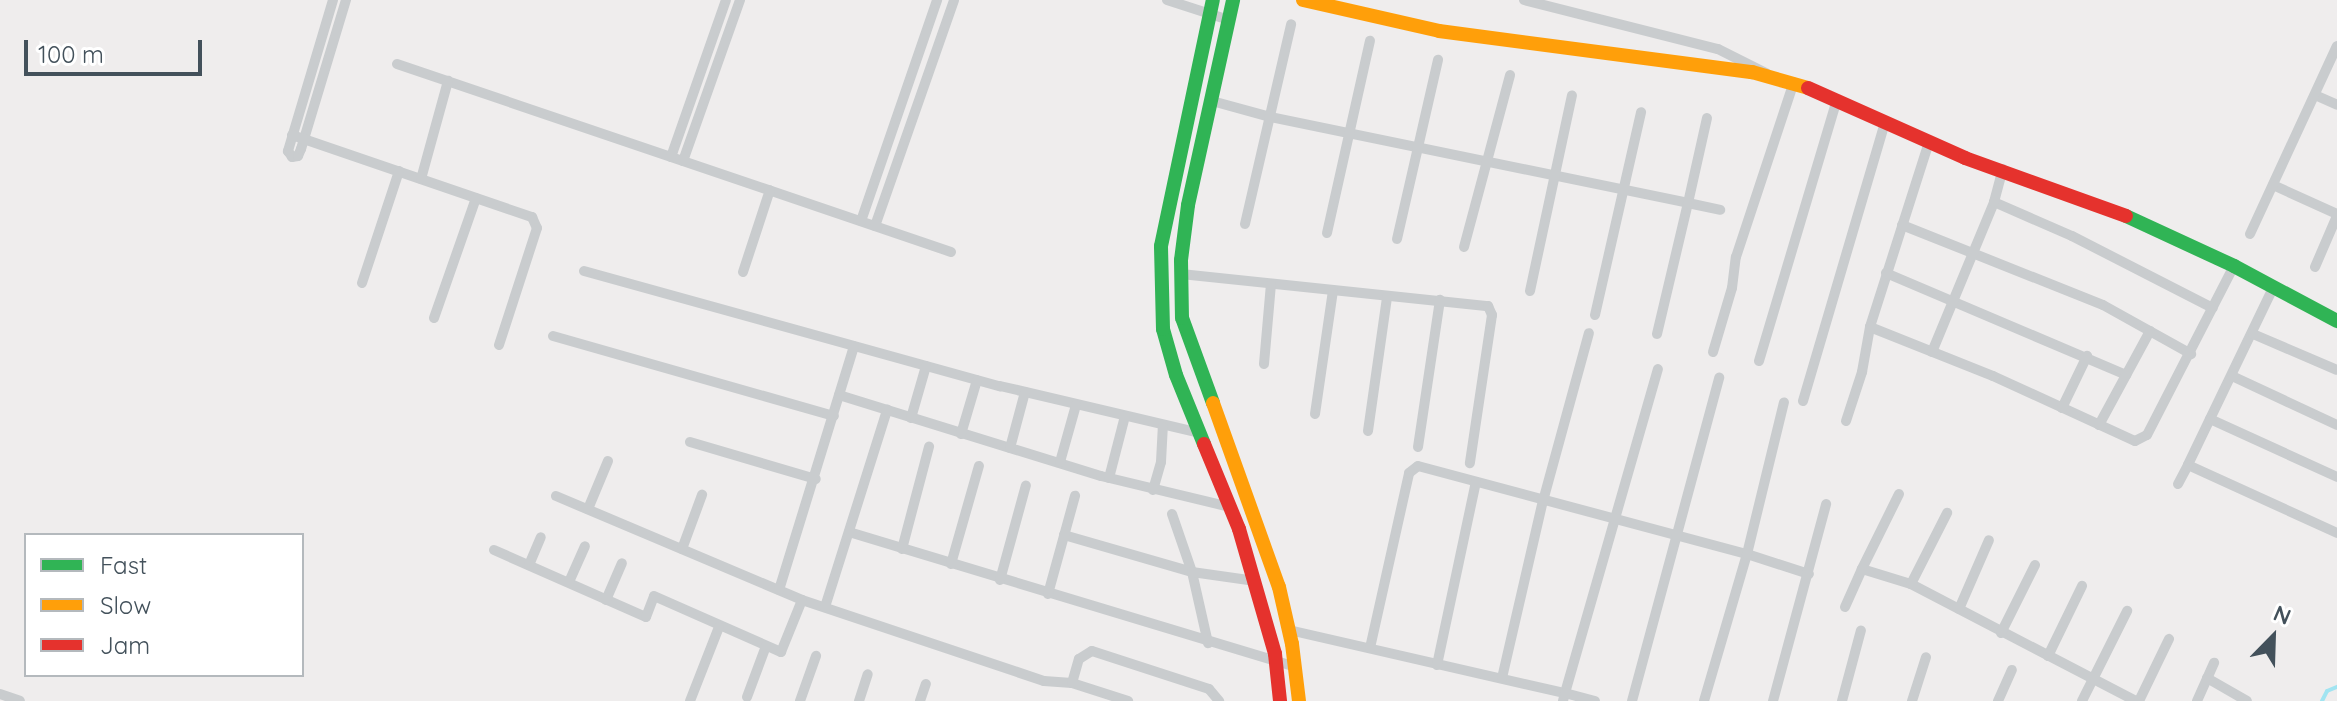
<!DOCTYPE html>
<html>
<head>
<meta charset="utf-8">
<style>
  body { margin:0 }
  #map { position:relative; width:2337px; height:701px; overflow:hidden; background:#efeded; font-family:Quicksand,sans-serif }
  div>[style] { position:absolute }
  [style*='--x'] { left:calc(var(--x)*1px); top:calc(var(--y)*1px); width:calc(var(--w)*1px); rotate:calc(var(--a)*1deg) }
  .stream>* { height:4px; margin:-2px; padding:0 2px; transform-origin:2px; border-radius:2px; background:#a1e4f1 }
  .street>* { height:10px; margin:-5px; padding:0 5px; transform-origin:5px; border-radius:5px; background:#c9ccce }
  .fast>* { height:14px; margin:-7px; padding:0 7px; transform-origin:7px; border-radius:7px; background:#30b455 }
  .slow>* { height:14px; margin:-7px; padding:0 7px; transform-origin:7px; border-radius:7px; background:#ff9f0a }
  .jam>* { height:14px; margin:-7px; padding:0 7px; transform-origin:7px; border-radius:7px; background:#e5322d }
  span { translate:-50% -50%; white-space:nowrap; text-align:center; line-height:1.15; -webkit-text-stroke:6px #fff; paint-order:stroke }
  .legend { position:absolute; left:24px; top:533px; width:280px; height:144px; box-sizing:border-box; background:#fff; border:2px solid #b4b9bd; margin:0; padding:10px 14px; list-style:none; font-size:24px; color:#43515b }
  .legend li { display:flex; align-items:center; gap:16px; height:40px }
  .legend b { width:40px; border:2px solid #b4b9bd }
  .north { position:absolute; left:2233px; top:597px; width:80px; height:80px; -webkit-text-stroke:6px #fff; paint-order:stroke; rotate:23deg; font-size:22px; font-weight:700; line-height:32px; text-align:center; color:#43515b }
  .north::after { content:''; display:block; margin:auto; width:28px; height:36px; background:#43515b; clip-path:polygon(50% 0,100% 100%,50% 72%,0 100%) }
  .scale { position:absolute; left:24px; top:40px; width:178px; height:36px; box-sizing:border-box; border:4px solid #43515b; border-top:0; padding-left:10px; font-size:24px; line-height:28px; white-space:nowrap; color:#43515b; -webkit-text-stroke:6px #fff; paint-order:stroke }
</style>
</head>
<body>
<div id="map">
  <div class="stream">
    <i style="--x:2322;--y:701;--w:11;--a:-63"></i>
    <i style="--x:2327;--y:691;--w:11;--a:-22"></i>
  </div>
  <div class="street">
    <i style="--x:333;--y:0;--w:158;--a:106.6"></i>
    <i style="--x:288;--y:151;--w:7;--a:56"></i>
    <i style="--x:292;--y:157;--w:6;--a:-9"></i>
    <i style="--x:298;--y:156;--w:8;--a:-67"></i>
    <i style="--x:301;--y:149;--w:156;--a:-73.2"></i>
    <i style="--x:1167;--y:0;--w:65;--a:17.9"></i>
    <i style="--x:1524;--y:0;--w:200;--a:14.2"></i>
    <i style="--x:1718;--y:49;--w:54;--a:26.6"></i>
    <i style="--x:397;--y:64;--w:585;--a:18.74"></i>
    <i style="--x:2315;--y:95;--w:24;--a:24"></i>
    <i style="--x:1212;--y:101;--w:60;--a:15.4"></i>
    <i style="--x:1270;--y:117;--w:427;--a:11.6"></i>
    <i style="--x:1688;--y:203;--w:87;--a:-77.4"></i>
    <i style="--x:292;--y:135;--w:254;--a:18.9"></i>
    <i style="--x:532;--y:217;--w:12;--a:66"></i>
    <i style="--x:537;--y:228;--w:123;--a:108"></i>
    <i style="--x:1929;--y:142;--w:194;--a:107.7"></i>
    <i style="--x:1870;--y:327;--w:132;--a:21.7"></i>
    <i style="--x:1993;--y:376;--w:156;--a:24.6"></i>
    <i style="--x:2135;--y:441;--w:13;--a:-27"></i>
    <i style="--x:2147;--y:435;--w:190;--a:-62.8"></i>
    <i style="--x:671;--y:157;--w:166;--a:-70.7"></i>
    <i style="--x:683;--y:161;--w:171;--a:-70.5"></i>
    <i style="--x:421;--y:179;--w:102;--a:-74.6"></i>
    <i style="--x:2273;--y:185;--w:70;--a:24.4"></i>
    <i style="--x:1994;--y:202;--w:85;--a:23.6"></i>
    <i style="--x:2072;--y:236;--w:158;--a:27.1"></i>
    <i style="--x:861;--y:221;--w:234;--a:-71"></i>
    <i style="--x:1245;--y:224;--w:205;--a:-77"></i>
    <i style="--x:1902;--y:225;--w:216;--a:21.7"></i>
    <i style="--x:2103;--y:305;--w:101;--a:29.1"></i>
    <i style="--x:875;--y:226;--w:239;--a:-70.7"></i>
    <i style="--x:1327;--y:233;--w:197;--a:-77.4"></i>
    <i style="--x:2250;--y:234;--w:207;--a:-65.2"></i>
    <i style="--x:1397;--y:239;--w:184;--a:-77.1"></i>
    <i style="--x:1464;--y:247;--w:178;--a:-75"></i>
    <i style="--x:2315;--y:267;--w:56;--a:-66.7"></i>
    <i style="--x:584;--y:271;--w:432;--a:15.5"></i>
    <i style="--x:1000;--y:386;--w:206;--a:13.2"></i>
    <i style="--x:743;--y:272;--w:86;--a:-71.8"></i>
    <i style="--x:1886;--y:273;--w:261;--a:23"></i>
    <i style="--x:1181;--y:274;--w:309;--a:6"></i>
    <i style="--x:1488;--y:306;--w:10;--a:66"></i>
    <i style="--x:1492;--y:315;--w:150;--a:98.5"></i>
    <i style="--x:362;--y:283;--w:118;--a:-71.7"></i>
    <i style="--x:2273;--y:288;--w:196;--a:115.7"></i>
    <i style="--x:2188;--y:465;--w:164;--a:24.5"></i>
    <i style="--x:1530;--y:291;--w:200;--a:-77.9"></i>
    <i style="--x:1595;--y:315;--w:208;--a:-77.2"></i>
    <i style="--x:434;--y:318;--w:127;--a:-70.7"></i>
    <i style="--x:1657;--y:334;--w:135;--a:-76.7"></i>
    <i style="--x:1688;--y:203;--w:33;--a:12"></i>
    <i style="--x:2253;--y:334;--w:91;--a:23.2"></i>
    <i style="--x:553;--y:336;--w:292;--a:15.9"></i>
    <i style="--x:1713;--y:352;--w:67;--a:-73.5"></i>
    <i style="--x:1732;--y:288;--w:31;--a:-83"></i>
    <i style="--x:1736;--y:257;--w:184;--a:-71.7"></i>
    <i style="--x:1932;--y:352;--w:162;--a:-67.5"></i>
    <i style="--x:1994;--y:202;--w:34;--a:-75"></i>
    <i style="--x:1759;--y:361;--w:272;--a:-73.4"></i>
    <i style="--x:1264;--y:364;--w:80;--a:-85"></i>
    <i style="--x:2232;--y:376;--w:116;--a:25"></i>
    <i style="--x:839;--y:395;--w:274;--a:17.2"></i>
    <i style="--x:1101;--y:476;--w:133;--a:13.5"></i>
    <i style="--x:1803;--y:401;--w:291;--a:-73.6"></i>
    <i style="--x:2062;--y:408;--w:58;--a:-64.3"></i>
    <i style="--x:1315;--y:414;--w:125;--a:-81.7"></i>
    <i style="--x:911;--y:418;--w:54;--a:-73.9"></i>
    <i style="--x:2210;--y:419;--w:140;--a:24.5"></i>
    <i style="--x:1846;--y:421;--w:52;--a:-71.9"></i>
    <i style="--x:1862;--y:372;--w:46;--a:-79.9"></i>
    <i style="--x:2099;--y:425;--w:107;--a:-61.5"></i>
    <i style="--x:1368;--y:431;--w:135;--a:-81.9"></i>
    <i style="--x:961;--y:434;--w:56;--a:-73.5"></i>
    <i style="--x:690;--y:442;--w:131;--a:16.4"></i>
    <i style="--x:1418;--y:447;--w:149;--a:-81.5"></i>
    <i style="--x:1010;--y:448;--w:58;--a:-75"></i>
    <i style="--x:1060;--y:462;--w:59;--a:-74.3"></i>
    <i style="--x:1109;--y:478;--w:64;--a:-75.5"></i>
    <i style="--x:2178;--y:484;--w:21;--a:-62"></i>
    <i style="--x:1153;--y:490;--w:29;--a:-74"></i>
    <i style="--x:1161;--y:462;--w:35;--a:-87"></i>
    <i style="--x:1899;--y:494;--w:84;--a:116.3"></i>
    <i style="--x:1862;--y:569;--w:51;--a:17"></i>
    <i style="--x:1911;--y:584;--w:254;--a:27.5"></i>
    <i style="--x:556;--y:496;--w:267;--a:22.9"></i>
    <i style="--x:802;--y:600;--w:255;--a:18.5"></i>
    <i style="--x:1044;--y:681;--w:28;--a:4"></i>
    <i style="--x:1072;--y:683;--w:59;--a:17.8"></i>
    <i style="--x:588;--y:509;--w:52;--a:-67.4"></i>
    <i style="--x:1172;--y:514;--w:61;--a:71"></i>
    <i style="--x:1192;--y:572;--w:73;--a:77.3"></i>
    <i style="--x:849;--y:532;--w:466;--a:16.8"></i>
    <i style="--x:1064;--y:535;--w:133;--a:16.1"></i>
    <i style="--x:1192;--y:572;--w:64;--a:8.1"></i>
    <i style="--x:682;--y:549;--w:58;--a:-69.7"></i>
    <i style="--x:902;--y:549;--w:106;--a:-75.2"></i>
    <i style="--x:494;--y:550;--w:166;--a:23.8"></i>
    <i style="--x:646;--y:617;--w:22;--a:-69"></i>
    <i style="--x:654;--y:596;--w:139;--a:23.8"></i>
    <i style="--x:781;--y:652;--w:56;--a:-68"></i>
    <i style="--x:951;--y:564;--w:102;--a:-74.1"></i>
    <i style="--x:529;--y:565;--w:30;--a:-67"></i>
    <i style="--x:1000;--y:580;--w:98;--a:-74.7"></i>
    <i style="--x:569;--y:582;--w:39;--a:-66"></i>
    <i style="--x:1911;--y:584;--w:80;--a:-63.1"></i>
    <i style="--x:779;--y:590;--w:255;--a:-72.9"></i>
    <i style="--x:1048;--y:594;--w:102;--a:-74.6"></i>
    <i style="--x:606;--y:600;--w:40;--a:-66.6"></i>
    <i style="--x:825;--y:607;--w:207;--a:-72.5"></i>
    <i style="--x:1845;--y:607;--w:42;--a:-65.9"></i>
    <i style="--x:1959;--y:609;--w:75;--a:-66.5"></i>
    <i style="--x:1289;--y:630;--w:283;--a:12.9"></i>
    <i style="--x:1565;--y:693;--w:337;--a:-74"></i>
    <i style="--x:2001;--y:633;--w:76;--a:-63.4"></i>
    <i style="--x:1370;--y:648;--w:179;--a:-77.4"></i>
    <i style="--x:1409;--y:473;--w:11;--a:-38"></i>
    <i style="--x:1418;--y:466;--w:341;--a:15"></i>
    <i style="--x:1747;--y:554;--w:65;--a:17.9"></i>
    <i style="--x:2048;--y:656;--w:78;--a:-64.1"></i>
    <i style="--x:1437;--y:665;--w:187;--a:-78"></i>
    <i style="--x:1502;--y:678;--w:182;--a:-77"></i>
    <i style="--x:1543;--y:501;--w:174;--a:-74.7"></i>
    <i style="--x:2207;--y:678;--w:46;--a:29.9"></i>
    <i style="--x:1072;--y:683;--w:25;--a:-74"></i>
    <i style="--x:1079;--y:659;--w:15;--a:-32"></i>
    <i style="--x:1092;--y:651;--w:123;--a:18"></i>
    <i style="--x:1209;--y:689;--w:16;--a:50"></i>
    <i style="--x:0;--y:694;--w:21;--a:19"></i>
    <i style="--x:747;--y:697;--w:54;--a:-69.6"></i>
    <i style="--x:690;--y:701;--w:79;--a:-68.6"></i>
    <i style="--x:800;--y:701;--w:48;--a:-70.4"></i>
    <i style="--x:859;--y:701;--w:28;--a:-72"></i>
    <i style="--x:920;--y:701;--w:18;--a:-71"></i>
    <i style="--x:1563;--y:701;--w:8;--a:-76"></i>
    <i style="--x:1565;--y:693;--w:31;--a:15"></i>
    <i style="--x:1632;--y:701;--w:335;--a:-74.9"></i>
    <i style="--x:1704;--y:701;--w:153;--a:-73.7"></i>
    <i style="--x:1747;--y:554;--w:156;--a:-76.3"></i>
    <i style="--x:1773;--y:701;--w:204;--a:-74.9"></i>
    <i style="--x:1842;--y:701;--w:73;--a:-75"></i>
    <i style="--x:1912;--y:701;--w:46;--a:-72.3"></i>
    <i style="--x:1998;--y:701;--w:34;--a:-66"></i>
    <i style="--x:2082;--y:701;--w:101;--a:-63.4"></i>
    <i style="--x:2139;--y:701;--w:69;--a:-64.2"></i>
    <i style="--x:2197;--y:701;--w:42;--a:-65.9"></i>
  </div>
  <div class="fast">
    <i style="--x:2126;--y:216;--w:119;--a:24.8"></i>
    <i style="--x:2234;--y:266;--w:117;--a:28.1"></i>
    <i style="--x:1213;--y:403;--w:90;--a:-110"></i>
    <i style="--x:1182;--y:318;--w:58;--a:-91"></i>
    <i style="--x:1181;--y:260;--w:55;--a:-82.7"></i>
    <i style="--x:1188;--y:205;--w:210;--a:-77.6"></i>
    <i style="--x:1204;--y:444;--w:74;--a:-112.1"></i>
    <i style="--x:1176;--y:375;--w:48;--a:-105.8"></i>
    <i style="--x:1163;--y:329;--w:83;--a:-91.4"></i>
    <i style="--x:1161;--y:246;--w:251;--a:-78.1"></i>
  </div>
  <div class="slow">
    <i style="--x:1303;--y:0;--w:139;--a:12.8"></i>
    <i style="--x:1439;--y:31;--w:316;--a:7.5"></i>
    <i style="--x:1752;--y:72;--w:58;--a:15.9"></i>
    <i style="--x:1213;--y:403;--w:195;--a:70.3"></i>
    <i style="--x:1279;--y:587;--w:58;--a:77.2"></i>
    <i style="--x:1292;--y:644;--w:57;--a:83"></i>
  </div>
  <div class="jam">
    <i style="--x:1808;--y:88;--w:172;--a:24"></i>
    <i style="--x:1965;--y:158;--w:171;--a:19.8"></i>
    <i style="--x:1204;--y:444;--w:92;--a:67.6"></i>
    <i style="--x:1239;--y:529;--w:130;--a:73.9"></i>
    <i style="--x:1275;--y:654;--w:47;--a:83.9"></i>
  </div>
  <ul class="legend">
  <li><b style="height:10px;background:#30b455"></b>Fast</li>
  <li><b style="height:10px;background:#ff9f0a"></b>Slow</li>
  <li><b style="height:10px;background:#e5322d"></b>Jam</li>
  </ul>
  <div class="north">N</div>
  <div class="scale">100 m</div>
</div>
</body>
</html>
